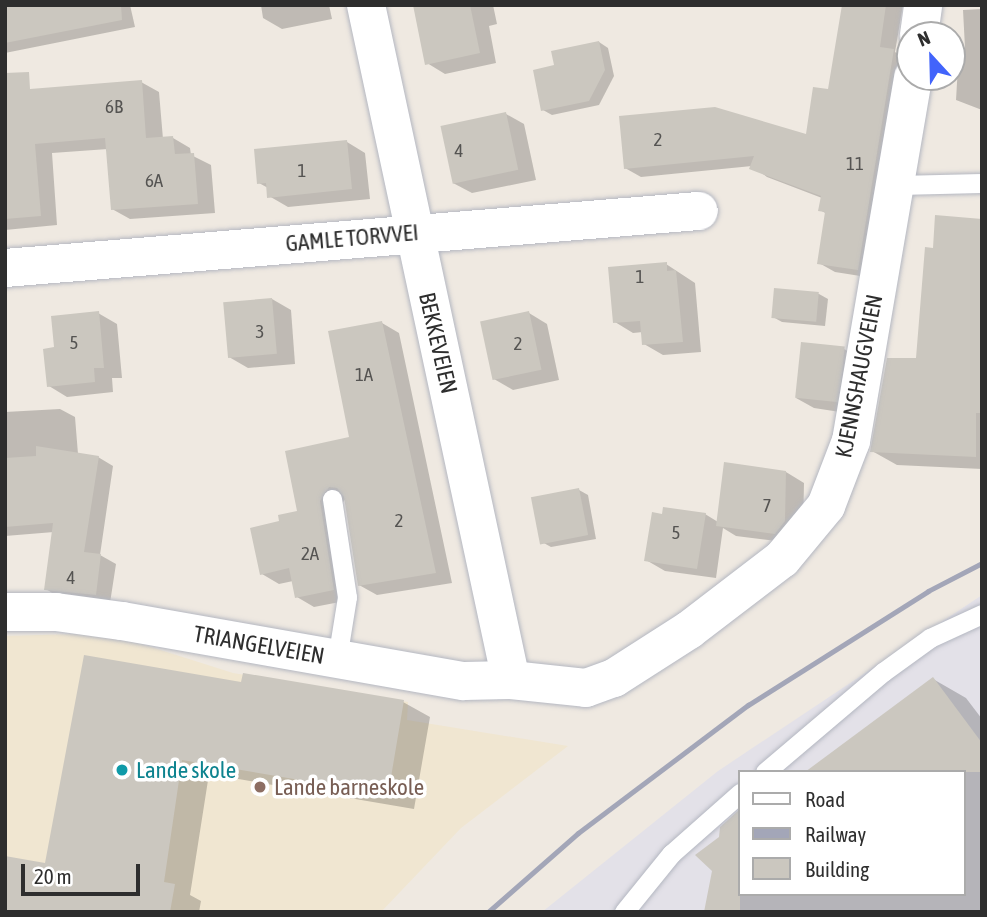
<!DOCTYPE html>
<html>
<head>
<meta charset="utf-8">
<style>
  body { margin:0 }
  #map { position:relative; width:987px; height:917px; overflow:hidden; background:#efe9e1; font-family:"Asap Condensed",sans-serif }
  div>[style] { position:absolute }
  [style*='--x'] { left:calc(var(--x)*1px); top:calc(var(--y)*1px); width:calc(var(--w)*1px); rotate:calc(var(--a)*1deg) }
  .industrial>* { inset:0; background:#e3e1e8 }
  .education>* { inset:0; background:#f0e6d1 }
  .shadow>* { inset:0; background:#0003 }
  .building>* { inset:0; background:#cbc7bf; transform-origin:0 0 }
  .roads { filter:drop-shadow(0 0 2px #b4b7c1) drop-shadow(0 0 2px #b4b7c1) }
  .lane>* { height:19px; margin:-9.5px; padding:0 9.5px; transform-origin:9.5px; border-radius:9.5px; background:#fff }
  .street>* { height:38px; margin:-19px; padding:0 19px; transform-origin:19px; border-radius:19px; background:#fff }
  .rail>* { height:5px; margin:-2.5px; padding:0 2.5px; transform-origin:2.5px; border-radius:2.5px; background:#a3a6b8 }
  .dots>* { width:19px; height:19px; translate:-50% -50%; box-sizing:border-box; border:4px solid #fff; border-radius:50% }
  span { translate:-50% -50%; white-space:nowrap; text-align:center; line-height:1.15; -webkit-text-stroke:7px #fff; paint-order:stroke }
  .number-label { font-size:19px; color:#555452 }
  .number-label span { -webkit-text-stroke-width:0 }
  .street-label { font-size:23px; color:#2e2e2e }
  .culture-label { font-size:23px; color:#0d838f }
  .left { translate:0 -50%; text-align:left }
  .education-label { font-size:23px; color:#785e54 }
  .frame { position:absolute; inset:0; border:7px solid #2e2e2e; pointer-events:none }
  .legend { position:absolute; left:738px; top:770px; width:228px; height:126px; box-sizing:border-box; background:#fff; border:2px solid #ababab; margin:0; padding:9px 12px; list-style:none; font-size:21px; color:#2e2e2e }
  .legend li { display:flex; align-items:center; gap:14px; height:35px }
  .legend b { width:35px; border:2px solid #ababab }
  .north { position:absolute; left:896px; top:21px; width:70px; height:70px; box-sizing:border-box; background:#fff; border:2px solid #ababab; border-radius:50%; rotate:338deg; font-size:19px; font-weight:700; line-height:28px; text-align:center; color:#2e2e2e }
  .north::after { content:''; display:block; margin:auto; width:24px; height:32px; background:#4264fb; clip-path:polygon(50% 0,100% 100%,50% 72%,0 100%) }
  .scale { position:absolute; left:21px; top:864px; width:119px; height:32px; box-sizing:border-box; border:4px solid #2e2e2e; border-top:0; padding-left:9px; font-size:21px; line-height:24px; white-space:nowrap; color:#2e2e2e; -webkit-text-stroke:5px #fff; paint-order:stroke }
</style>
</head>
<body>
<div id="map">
  <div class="industrial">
    <i style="clip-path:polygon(evenodd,982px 595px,982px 912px,542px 912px,718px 771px,982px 595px,740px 772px,964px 772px,964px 894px,740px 894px,740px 772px)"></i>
  </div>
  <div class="education">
    <i style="clip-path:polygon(107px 633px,233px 673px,408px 702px,407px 720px,568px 746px,461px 828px,381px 912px,5px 912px,5px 636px)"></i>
  </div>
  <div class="shadow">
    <i style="clip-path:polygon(5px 5px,130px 5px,135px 27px,5px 53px)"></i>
    <i style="clip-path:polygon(261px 5px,329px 5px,332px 19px,282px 29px,263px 18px)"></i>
    <i style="clip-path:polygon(415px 5px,493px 5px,497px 24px,489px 26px,496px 63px,445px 74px,427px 63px)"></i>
    <i style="clip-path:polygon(844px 5px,903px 5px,895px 52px,908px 60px,873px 278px,835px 272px,819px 263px,827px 214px,820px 210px,822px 198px,767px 177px,752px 166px,641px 177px,625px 168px,807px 137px,829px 91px)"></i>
    <i style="clip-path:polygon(982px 9px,982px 110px,956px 100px,959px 48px,965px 48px,963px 10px)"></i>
    <i style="clip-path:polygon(599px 42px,608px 48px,614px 76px,599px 105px,552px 115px,543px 110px,556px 67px)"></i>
    <i style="clip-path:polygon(141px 82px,159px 92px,163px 139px,173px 138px,190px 148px,191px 155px,211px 165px,215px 213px,130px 219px,112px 209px,108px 149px,52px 153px,57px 225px,5px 230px,5px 134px)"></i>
    <i style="clip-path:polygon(506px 114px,524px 124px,536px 180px,472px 193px,453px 183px)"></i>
    <i style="clip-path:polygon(347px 142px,365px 153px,370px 199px,288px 207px,269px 196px,268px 188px,259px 183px)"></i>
    <i style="clip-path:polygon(982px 220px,982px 469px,897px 465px,872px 451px,918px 359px,934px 250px)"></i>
    <i style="clip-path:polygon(666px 264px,695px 283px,701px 352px,663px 355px,644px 344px,643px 332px,633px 333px,615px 322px)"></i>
    <i style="clip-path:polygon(775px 290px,819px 294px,828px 299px,825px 326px,782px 322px,773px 317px)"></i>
    <i style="clip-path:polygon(272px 299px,291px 310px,295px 364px,248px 368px,229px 357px)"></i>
    <i style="clip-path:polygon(98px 313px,117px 324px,122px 378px,112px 378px,113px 392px,67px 397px,49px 386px,56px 349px)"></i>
    <i style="clip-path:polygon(529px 313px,547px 324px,559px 380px,513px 390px,494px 379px)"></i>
    <i style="clip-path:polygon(382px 323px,399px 333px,452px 583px,377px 595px,359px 585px,346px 498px,337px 511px,350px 600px,314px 607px,297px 597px,293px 581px,279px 584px,262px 574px,281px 523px,299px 512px,351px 439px)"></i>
    <i style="clip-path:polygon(844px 349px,863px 360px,853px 414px,814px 408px,796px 398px)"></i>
    <i style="clip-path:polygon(60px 409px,75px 417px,78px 454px,98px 457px,113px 466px,100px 555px,116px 564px,110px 603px,60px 598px,46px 589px,54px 532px,5px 536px,5px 412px)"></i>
    <i style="clip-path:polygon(786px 472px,804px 483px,803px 532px,794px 543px,736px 536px,723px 528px,716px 578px,665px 571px,646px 560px,705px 514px,718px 522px)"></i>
    <i style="clip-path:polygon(579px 490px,588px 495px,596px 539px,551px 547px,542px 542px)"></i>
    <i style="clip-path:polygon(933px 679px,966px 698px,982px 719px,982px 912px,706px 912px,714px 870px,698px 855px,740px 823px,740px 894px,964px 894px,964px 772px)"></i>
    <i style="clip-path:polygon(242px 684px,403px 702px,430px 717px,414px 809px,209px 774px,190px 895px,201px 901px,199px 912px,5px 912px,46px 865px)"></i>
  </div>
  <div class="building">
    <i style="clip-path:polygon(5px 5px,121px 5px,122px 20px,5px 43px)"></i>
    <i style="clip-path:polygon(413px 5px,470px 5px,480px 53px,425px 65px)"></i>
    <i style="clip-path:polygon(842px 5px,886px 5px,880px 47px,894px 49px,858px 270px,817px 264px,825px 212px,818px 211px,821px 196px,749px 169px,754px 156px,624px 169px,619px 116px,715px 107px,806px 134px,813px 87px,828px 89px)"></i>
    <i style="clip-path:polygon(599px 41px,605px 70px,589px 101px,541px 111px,533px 70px,554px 65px,551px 51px)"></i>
    <i style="clip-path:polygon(29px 72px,30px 89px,142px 80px,146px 138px,173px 136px,175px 154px,194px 153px,198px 204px,111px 210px,105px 138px,35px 144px,41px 216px,5px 219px,5px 73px)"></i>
    <i style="left:506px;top:112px;width:59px;height:67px;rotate:78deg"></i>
    <i style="clip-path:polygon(347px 140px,352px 189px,267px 198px,266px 183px,257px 184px,254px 149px)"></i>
    <i style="clip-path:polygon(935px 215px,982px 219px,982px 413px,976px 413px,976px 457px,870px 452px,887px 358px,916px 358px,925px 247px,933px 248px)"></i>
    <i style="clip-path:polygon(667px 262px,667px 271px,676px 270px,683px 342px,642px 345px,640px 321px,613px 323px,608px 267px)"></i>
    <i style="left:774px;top:288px;width:45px;height:30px;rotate:5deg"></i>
    <i style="left:272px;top:298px;width:56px;height:49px;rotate:85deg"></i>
    <i style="clip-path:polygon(99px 311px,104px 368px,94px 368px,95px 382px,47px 387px,43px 349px,54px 347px,51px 316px)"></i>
    <i style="left:529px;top:311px;width:60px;height:50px;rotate:78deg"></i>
    <i style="clip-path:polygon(382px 321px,436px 573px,358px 586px,344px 497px,337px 488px,329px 487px,320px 501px,334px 590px,295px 598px,289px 568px,260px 575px,250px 528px,279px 521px,278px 515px,297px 511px,285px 451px,349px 437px,328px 331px)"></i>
    <i style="left:801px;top:342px;width:44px;height:56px;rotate:6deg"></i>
    <i style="clip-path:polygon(36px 446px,99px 456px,84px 552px,101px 554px,96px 595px,44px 590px,53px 523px,5px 527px,5px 458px,36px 456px)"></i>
    <i style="clip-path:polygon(724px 462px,786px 471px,785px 521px,775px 534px,716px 526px)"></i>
    <i style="left:579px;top:488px;width:48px;height:49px;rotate:79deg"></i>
    <i style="clip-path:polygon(663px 507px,706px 513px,697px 569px,644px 561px,652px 512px,662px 514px)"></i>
    <i style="clip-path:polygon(84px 655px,241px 682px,243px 673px,404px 700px,388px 795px,182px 760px,164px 882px,175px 884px,170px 912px,5px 912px,5px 856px,45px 863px)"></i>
    <i style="clip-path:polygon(933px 677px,982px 743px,982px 772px,805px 772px)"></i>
    <i style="clip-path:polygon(740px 809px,740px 912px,704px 912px,712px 871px,695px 855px,719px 837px,720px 827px)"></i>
  </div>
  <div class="roads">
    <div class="lane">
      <i style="--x:897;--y:185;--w:85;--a:-1.3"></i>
      <i style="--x:332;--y:499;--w:99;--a:81.3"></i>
      <i style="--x:347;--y:597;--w:63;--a:99.2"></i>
      <i style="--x:765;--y:772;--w:155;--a:-40.3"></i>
      <i style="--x:883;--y:672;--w:58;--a:-35.9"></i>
      <i style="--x:930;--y:638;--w:57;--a:-24.8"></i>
      <i style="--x:624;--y:912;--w:75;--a:-51"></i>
      <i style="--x:671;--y:854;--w:92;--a:-41.5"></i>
    </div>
    <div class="street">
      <i style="--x:366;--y:5;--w:690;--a:77.88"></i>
      <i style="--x:919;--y:35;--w:30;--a:-82"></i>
      <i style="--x:5;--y:268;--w:696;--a:-4.7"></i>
      <i style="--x:5;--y:612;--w:51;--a:0"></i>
      <i style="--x:56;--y:612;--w:67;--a:7.8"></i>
      <i style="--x:122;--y:621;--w:347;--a:10"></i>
      <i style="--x:464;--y:681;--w:47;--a:-1.2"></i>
      <i style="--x:511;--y:680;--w:75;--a:6.1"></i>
      <i style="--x:586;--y:688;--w:30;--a:-20"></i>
      <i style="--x:614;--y:678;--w:89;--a:-32.6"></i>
      <i style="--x:689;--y:630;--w:117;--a:-37.4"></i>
      <i style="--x:782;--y:559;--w:69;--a:-50.3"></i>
      <i style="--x:826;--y:506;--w:70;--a:-69"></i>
      <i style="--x:851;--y:441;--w:369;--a:-80.3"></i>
    </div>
  </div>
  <div class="rail">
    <i style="--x:488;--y:912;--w:120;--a:-41.3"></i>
    <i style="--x:578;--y:833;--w:213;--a:-37"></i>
    <i style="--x:748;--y:705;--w:213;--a:-32.3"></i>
    <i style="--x:928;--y:591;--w:61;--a:-27.4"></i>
  </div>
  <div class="dots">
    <i style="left:122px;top:770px;background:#0f9aa8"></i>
    <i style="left:260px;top:787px;background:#8d6e63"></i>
  </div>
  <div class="number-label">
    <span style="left:114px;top:107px">6B</span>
    <span style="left:658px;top:140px">2</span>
    <span style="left:459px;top:151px">4</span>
    <span style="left:855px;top:164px">11</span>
    <span style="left:302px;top:171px">1</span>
    <span style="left:154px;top:181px">6A</span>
    <span style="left:640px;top:277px">1</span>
    <span style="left:260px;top:332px">3</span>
    <span style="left:74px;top:343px">5</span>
    <span style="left:518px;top:344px">2</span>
    <span style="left:364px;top:375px">1A</span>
    <span style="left:767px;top:506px">7</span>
    <span style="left:399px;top:521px">2</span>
    <span style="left:676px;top:533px">5</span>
    <span style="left:310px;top:554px">2A</span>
    <span style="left:71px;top:578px">4</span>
  </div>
  <div class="street-label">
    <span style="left:352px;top:238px;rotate:-5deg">GAMLE TORVVEI</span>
    <span style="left:438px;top:343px;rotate:77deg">BEKKEVEIEN</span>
    <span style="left:859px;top:376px;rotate:-79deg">KJENNSHAUGVEIEN</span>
    <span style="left:259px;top:645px;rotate:10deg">TRIANGELVEIEN</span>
  </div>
  <div class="culture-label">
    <span class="left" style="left:136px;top:770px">Lande skole</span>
  </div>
  <div class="education-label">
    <span class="left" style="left:274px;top:787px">Lande barneskole</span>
  </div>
  <div class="frame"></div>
  <ul class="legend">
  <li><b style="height:9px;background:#fff"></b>Road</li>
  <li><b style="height:9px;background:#a3a6b8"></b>Railway</li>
  <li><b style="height:19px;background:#cbc7bf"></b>Building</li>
  </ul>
  <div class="north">N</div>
  <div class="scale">20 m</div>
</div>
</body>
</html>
